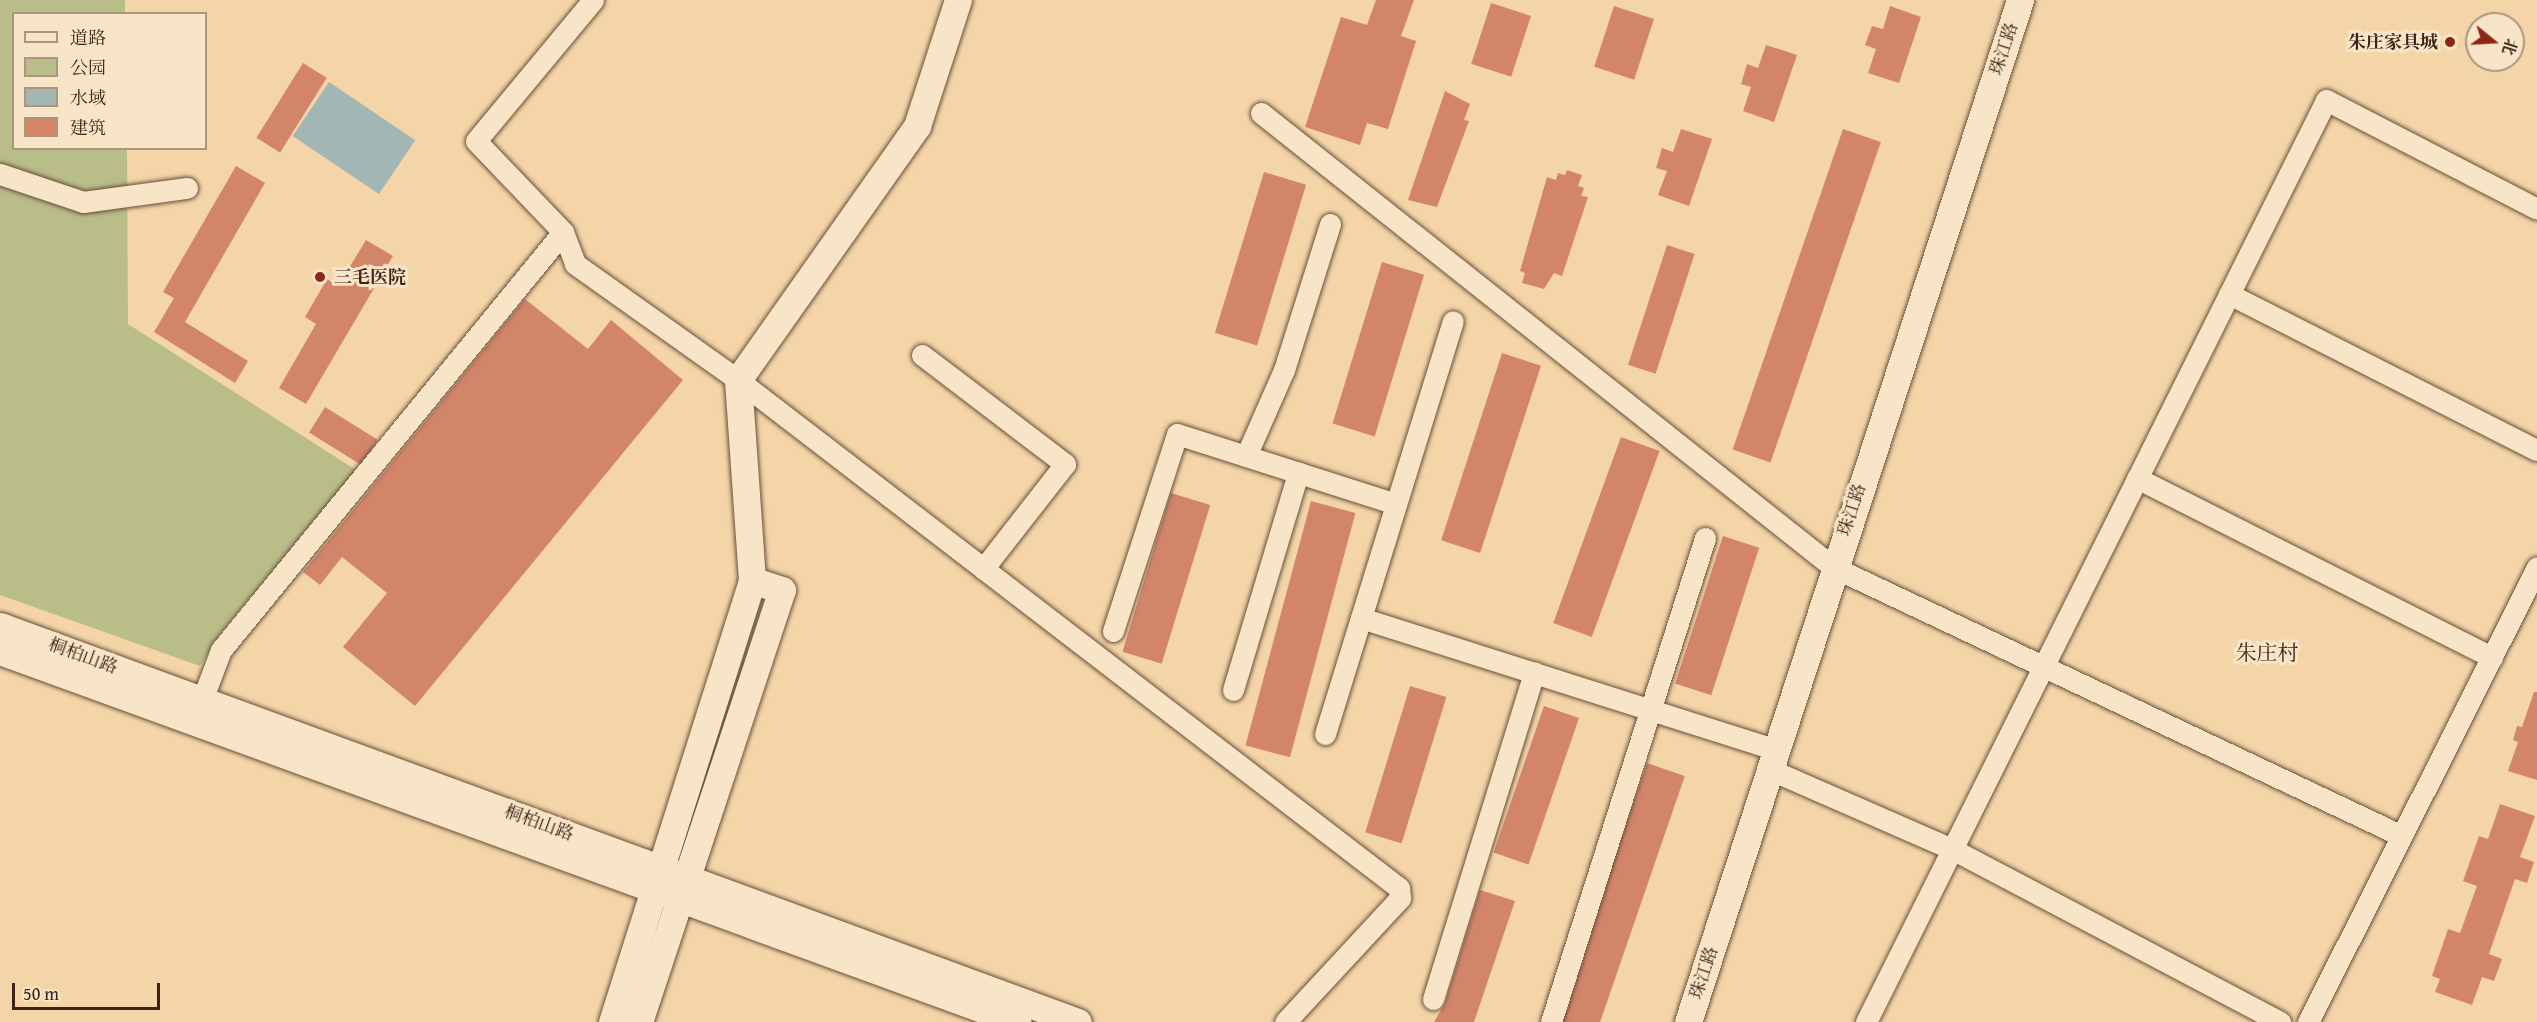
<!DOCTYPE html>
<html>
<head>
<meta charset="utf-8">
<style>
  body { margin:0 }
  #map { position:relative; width:2537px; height:1022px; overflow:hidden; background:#f4d5a7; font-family:"Gentium Book Plus","Noto Serif SC",serif }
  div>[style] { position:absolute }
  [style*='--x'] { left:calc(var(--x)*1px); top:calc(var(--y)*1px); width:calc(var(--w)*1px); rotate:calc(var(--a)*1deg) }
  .green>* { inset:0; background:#b9be89 }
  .water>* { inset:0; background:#a2b6b4; transform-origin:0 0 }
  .building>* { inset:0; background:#d3856a; transform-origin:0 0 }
  .roads { filter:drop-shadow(0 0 2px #694f3b) drop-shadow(0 0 2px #694f3b) }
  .minor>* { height:21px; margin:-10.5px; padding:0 10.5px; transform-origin:10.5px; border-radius:10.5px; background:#f8e4c6 }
  .tertiary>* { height:27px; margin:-13.5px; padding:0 13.5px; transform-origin:13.5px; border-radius:13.5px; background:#f8e4c6 }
  .dots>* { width:16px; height:16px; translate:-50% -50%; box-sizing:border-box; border:3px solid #f8e4c6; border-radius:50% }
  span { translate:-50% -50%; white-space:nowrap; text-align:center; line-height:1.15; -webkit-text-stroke:6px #f8e4c6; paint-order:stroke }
  .poi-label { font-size:18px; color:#3b2217; font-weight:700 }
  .right { translate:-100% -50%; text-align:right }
  .left { translate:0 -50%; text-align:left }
  .street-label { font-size:18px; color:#3b2217 }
  .quarter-label { font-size:21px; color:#3b2217 }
  .legend { position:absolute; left:12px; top:12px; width:195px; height:138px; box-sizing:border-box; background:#f8e4c6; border:2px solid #ac9680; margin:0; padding:8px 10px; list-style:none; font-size:18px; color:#3b2217 }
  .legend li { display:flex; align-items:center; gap:12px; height:30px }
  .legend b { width:30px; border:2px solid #ac9680 }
  .north { position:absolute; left:2465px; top:12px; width:60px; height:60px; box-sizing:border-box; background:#f8e4c6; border:2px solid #ac9680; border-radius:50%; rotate:108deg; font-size:16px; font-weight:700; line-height:24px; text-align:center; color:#3b2217 }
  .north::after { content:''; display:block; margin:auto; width:21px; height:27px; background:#8f2418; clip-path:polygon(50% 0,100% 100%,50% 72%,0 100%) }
  .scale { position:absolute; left:12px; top:983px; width:148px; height:27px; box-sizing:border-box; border:3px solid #3b2217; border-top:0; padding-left:8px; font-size:18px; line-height:21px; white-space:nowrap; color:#3b2217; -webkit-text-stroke:4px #f8e4c6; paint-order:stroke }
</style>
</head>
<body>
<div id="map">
  <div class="green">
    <i style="clip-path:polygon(0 0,125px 0,125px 13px,14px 14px,14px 148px,127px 149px,128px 324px,356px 470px,221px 632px,200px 666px,0 595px)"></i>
  </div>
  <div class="water">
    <i style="left:329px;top:82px;width:104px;height:65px;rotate:34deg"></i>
  </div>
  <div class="building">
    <i style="clip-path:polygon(1376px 0,1414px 0,1401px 36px,1416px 41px,1388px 129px,1367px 123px,1360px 145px,1305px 127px,1341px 17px,1367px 25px)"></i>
    <i style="left:1491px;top:3px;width:42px;height:64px;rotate:18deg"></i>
    <i style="left:1614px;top:6px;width:42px;height:64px;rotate:18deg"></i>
    <i style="clip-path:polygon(1890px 6px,1921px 17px,1899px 83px,1868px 73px,1876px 49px,1865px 45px,1872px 26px,1883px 29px)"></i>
    <i style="clip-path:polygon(1766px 45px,1797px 55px,1774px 122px,1743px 111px,1751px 87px,1741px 84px,1747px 64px,1758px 68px)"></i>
    <i style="left:303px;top:63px;width:28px;height:88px;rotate:32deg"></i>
    <i style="clip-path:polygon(1445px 91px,1470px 104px,1464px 120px,1469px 121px,1437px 207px,1408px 200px)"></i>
    <i style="clip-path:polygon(1681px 129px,1712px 139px,1689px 206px,1658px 195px,1667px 171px,1656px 168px,1662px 148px,1673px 152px)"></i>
    <i style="left:1843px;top:129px;width:40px;height:339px;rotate:19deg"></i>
    <i style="clip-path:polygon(236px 166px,265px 183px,185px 322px,248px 361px,235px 383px,154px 332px,174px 298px,163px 292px)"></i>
    <i style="clip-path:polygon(1567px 170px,1582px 175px,1578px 186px,1584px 188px,1581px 196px,1588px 197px,1562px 276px,1554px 273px,1544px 289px,1522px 283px,1525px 273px,1520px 271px,1547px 177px,1556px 180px,1558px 173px,1565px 175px)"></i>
    <i style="left:1264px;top:172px;width:44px;height:168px;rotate:17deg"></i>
    <i style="clip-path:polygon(366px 240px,393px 256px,306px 404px,279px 388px,316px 324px,305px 317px,327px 279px,338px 286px)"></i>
    <i style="left:1667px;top:245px;width:29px;height:126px;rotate:18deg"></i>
    <i style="left:1382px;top:262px;width:44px;height:169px;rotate:17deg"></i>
    <i style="clip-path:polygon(525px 299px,588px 349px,611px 320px,683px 380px,415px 706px,343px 647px,387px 593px,342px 557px,320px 585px,303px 572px)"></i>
    <i style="left:1502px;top:353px;width:41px;height:197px;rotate:18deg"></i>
    <i style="left:325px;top:407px;width:62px;height:30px;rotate:32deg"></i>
    <i style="left:1621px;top:437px;width:41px;height:198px;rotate:20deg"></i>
    <i style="left:1171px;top:493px;width:41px;height:166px;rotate:17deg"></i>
    <i style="left:1311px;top:501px;width:46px;height:253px;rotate:15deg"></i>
    <i style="left:1723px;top:536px;width:38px;height:155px;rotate:18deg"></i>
    <i style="left:1410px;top:686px;width:38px;height:153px;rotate:17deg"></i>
    <i style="clip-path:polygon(2534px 692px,2537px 692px,2537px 780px,2508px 771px,2518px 742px,2513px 740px,2517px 726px,2522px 727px)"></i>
    <i style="left:1544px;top:706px;width:37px;height:155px;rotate:19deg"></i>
    <i style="left:1647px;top:763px;width:40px;height:272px;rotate:19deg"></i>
    <i style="clip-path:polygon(2500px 804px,2535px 816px,2520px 857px,2534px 862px,2527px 883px,2515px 879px,2489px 954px,2502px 959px,2494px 981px,2482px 977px,2472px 1005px,2435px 992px,2440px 979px,2432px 976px,2448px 929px,2460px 933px,2477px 886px,2463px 881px,2479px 836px,2488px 839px)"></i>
    <i style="clip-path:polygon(1480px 890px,1515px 901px,1474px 1022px,1434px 1022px,1445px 1003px)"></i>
  </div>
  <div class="roads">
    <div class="minor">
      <i style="--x:593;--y:0;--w:183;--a:129.7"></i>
      <i style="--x:476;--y:141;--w:126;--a:46.3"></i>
      <i style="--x:563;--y:232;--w:34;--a:69"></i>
      <i style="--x:575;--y:264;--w:200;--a:35.4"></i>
      <i style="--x:738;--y:380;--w:834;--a:37.54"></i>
      <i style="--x:1399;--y:888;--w:10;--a:84"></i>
      <i style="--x:1400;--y:898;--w:169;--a:132.8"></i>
      <i style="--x:1261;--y:113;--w:730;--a:38.44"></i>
      <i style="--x:1833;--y:567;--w:629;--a:25.3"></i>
      <i style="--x:0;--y:174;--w:88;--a:18.6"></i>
      <i style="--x:83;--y:202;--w:105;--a:-7.7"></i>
      <i style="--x:2229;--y:294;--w:345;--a:26.9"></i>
      <i style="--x:922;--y:355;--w:180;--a:37.3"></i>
      <i style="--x:1065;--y:464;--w:133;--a:128"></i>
      <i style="--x:1246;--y:456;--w:94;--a:-66.2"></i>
      <i style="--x:1284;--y:370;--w:153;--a:-72.5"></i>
      <i style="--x:2137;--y:478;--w:398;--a:26.8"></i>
      <i style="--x:1361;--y:618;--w:434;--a:17.6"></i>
      <i style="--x:1113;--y:631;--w:207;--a:-72"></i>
      <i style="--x:1177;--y:434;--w:230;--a:17.7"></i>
      <i style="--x:1233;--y:690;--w:227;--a:-73.3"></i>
      <i style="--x:202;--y:700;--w:53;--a:-69.2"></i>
      <i style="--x:221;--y:650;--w:540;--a:-50.71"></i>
      <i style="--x:1325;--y:734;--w:432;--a:-72.8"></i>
      <i style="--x:1769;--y:769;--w:200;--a:23.6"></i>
      <i style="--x:1952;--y:849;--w:371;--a:27.8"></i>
      <i style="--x:1433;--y:999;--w:342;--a:-72.8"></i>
      <i style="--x:1551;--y:1022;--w:508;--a:-72.35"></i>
      <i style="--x:1866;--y:1022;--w:1030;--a:-63.48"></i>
      <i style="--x:2326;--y:100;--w:237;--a:27.3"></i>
      <i style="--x:2308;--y:1022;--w:509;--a:-63.28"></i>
    </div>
    <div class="tertiary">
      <i style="--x:0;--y:626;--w:1148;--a:20.17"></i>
      <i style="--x:0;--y:651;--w:1083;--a:20.02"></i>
      <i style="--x:612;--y:1022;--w:464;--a:-72.4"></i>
      <i style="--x:752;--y:580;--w:200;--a:-94"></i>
      <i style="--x:738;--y:380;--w:311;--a:-54.8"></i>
      <i style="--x:917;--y:126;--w:133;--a:-72"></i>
      <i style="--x:639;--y:1022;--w:455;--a:-71.7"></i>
      <i style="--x:782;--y:590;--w:32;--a:-162"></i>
      <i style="--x:1688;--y:1022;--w:1075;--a:-72"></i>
    </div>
  </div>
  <div class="dots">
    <i style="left:2450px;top:42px;background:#8f2418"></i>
    <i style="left:320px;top:277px;background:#8f2418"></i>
  </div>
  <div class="poi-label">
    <span class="right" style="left:2438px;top:42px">朱庄家具城</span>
    <span class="left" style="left:334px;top:277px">三毛医院</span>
  </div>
  <div class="street-label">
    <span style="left:2004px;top:49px;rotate:-72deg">珠江路</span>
    <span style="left:1852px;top:510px;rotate:-72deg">珠江路</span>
    <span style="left:83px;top:656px;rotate:20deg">桐柏山路</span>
    <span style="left:539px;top:823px;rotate:20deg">桐柏山路</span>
    <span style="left:1704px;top:973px;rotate:-72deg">珠江路</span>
  </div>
  <div class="quarter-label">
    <span style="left:2267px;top:653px">朱庄村</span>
  </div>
  <ul class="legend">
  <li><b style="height:8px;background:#f8e4c6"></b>道路</li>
  <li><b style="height:16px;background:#b9be89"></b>公园</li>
  <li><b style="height:16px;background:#a2b6b4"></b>水域</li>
  <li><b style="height:16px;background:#d3856a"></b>建筑</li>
  </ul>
  <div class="north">北</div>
  <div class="scale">50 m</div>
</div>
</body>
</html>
